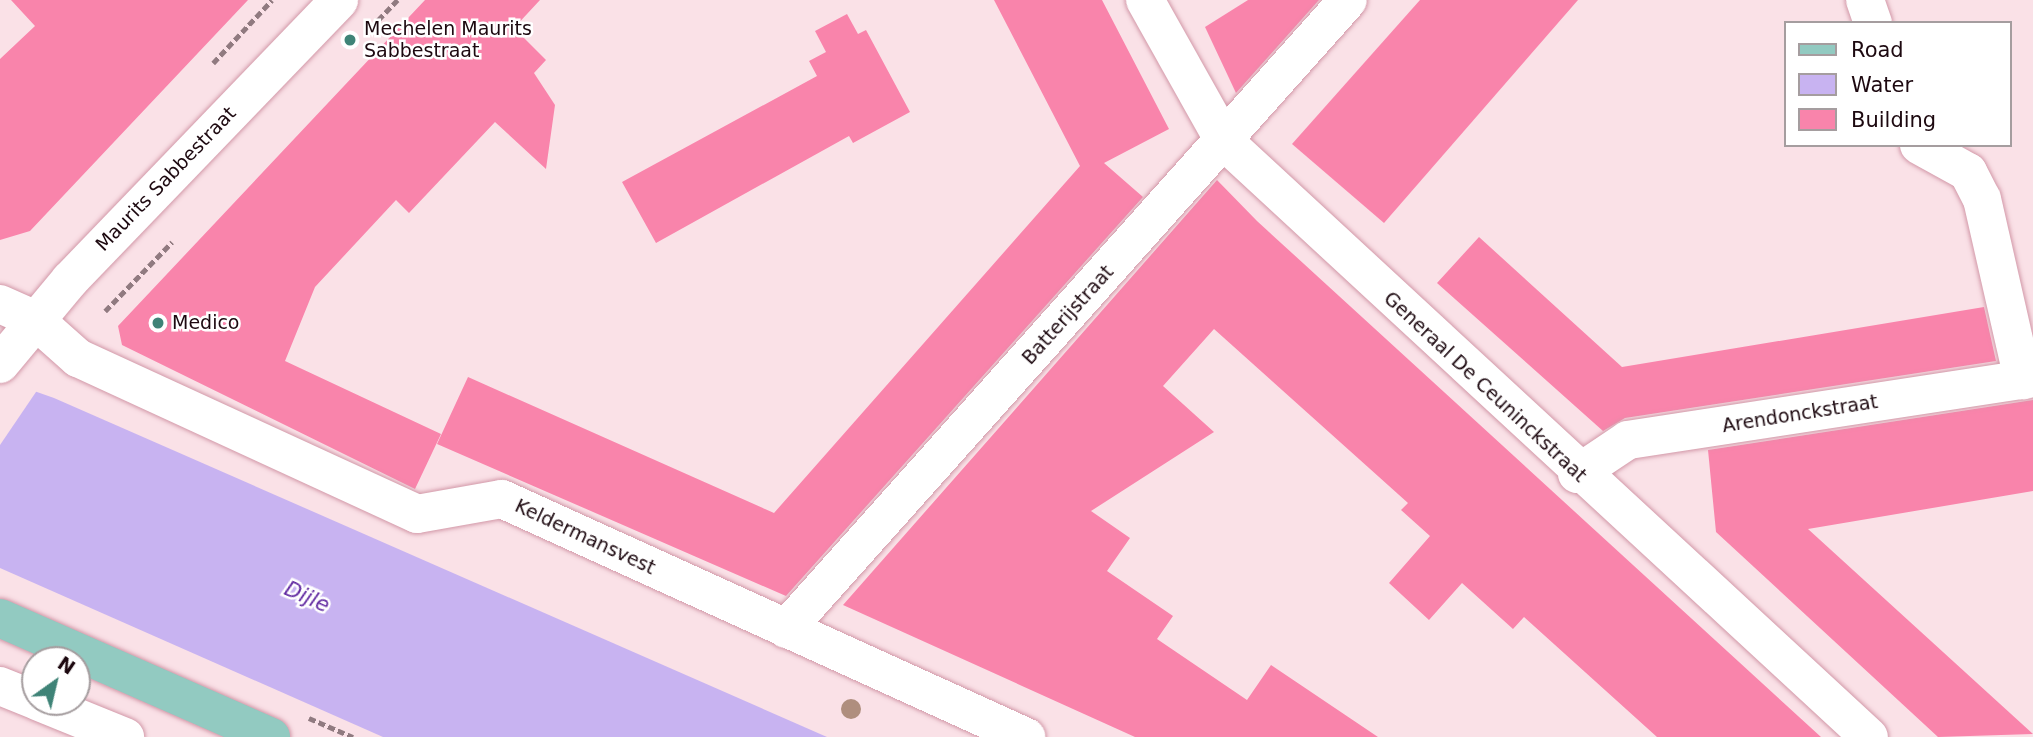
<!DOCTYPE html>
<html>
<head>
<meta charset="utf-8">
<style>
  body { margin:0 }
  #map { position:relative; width:2033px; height:737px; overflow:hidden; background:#fae1e7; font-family:"DejaVu Sans",sans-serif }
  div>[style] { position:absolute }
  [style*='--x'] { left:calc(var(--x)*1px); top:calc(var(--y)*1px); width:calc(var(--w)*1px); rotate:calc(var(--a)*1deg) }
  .water>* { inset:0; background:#c8b3f1 }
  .pier>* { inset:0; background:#fae1e7 }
  .building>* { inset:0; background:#f984ab }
  .path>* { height:4.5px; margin-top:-2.25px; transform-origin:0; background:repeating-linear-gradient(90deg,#907a80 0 7px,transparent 0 10.5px) }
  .roads { filter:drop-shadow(0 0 2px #d298a8) drop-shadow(0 0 2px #d298a8) }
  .minor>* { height:38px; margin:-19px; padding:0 19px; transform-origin:19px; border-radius:19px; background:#fff }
  .tertiary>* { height:38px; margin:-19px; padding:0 19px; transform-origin:19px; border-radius:19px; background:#fff }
  .secondary>* { height:38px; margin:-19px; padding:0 19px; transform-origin:19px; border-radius:19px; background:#fff }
  .primary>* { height:38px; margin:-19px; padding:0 19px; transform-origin:19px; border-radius:19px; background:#92cac1 }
  .trees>* { width:20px; height:20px; margin:-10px; border-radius:50%; background:#af8e7e }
  .dots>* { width:19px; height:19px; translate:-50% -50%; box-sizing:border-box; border:4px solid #fff; border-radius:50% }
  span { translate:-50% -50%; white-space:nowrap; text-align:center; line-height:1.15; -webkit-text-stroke:5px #fff; paint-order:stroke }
  .poi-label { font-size:19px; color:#1d0910 }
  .left { translate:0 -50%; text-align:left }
  .street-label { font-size:19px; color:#1d0910 }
  .water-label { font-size:21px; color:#632ca2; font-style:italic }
  .legend { position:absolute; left:1784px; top:21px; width:228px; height:126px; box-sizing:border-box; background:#fff; border:2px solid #a59d9f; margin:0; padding:9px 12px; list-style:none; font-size:21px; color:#1d0910 }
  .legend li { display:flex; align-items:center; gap:14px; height:35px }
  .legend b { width:35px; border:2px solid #a59d9f }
  .north { position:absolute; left:21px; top:646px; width:70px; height:70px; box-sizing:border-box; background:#fff; border:2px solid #a59d9f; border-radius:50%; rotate:34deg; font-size:19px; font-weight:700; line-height:28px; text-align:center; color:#1d0910 }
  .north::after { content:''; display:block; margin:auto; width:24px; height:32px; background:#3f8377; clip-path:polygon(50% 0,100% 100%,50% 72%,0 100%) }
</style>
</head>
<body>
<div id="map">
  <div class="water">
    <i style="clip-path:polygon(0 379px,54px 398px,827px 737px,383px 737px,0 568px)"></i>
  </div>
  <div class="pier">
    <i style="clip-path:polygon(0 376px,38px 389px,0 445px)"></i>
  </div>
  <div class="building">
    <i style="clip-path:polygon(11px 0,248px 0,30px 231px,0 240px,0 59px,35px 26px)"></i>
    <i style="clip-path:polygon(425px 0,540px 0,514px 28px,546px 60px,534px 73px,555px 105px,546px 169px,495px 122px,409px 213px,396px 200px,315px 287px,285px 361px,441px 434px,415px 489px,122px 345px,118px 326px)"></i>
    <i style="clip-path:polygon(994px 0,1102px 0,1169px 129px,1104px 163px,1143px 197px,786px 596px,437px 444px,468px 377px,774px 513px,1080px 166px)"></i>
    <i style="clip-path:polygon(1248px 0,1319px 0,1236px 93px,1205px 27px)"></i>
    <i style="clip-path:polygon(1420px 0,1578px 0,1384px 223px,1292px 144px)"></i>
    <i style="clip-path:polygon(847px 14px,858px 34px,866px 30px,910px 112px,853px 143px,849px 136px,656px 243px,622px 182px,817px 76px,809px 61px,826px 52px,815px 31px)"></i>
    <i style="clip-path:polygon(1217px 180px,1257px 221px,1821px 737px,1657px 737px,1524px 617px,1513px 629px,1462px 583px,1429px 620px,1389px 583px,1430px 536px,1401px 510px,1408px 503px,1214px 329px,1163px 386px,1214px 432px,1091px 511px,1130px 538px,1107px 571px,1173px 616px,1157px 639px,1247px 700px,1271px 665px,1378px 737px,1135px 737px,843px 605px)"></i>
    <i style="clip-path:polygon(1479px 237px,1622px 367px,1984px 307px,1996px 361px,1625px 418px,1603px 431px,1437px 283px)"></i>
    <i style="clip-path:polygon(2033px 400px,2033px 491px,1808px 529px,2033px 734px,1938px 737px,1716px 532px,1708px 450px)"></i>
  </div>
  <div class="path">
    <i style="--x:378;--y:20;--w:28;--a:-46"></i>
    <i style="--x:213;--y:63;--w:86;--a:-46.9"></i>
    <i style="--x:105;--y:311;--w:96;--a:-45.8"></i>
    <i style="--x:309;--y:718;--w:48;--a:23.4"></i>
  </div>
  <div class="roads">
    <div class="minor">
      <i style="--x:1145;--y:0;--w:162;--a:60.7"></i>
      <i style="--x:1224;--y:141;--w:878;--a:42.74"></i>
      <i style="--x:1865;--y:0;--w:24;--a:71"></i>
      <i style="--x:1919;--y:145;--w:56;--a:28.9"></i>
      <i style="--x:1968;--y:172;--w:30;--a:63"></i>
      <i style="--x:1982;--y:199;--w:186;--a:77.2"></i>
      <i style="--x:0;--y:304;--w:37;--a:24"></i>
      <i style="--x:34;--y:319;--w:59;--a:41.6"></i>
      <i style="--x:78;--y:358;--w:373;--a:24.7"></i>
      <i style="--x:417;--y:514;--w:86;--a:-10"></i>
      <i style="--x:502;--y:499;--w:576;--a:24.43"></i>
      <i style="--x:1577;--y:474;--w:61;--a:-33.7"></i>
      <i style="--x:1628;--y:440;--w:410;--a:-8.7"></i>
      <i style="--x:786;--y:629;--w:843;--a:-48.22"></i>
    </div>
    <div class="tertiary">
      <i style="--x:0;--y:364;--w:109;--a:-50.2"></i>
      <i style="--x:70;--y:280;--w:388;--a:-46.1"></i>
    </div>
    <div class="secondary">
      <i style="--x:0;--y:686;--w:38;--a:22"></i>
      <i style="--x:39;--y:702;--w:93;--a:22.1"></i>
    </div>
    <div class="primary">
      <i style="--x:0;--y:618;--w:296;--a:23.7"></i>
    </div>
  </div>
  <div class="trees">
    <i style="left:851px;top:709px"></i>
  </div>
  <div class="dots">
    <i style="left:350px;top:40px;background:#3f8377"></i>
    <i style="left:158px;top:323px;background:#3f8377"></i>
  </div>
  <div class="poi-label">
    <span class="left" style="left:364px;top:40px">Mechelen Maurits<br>Sabbestraat</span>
    <span class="left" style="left:172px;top:323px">Medico</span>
  </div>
  <div class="street-label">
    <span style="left:166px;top:179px;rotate:-46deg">Maurits Sabbestraat</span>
    <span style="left:1068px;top:315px;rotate:-48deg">Batterijstraat</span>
    <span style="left:1485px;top:387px;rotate:43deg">Generaal De Ceuninckstraat</span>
    <span style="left:1800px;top:414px;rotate:-9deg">Arendonckstraat</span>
    <span style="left:585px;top:537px;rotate:25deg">Keldermansvest</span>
  </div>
  <div class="water-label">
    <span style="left:307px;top:597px;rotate:24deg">Dijle</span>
  </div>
  <ul class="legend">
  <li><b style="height:9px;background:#92cac1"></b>Road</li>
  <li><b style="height:19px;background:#c8b3f1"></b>Water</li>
  <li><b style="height:19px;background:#f984ab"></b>Building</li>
  </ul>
  <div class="north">N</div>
</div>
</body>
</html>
